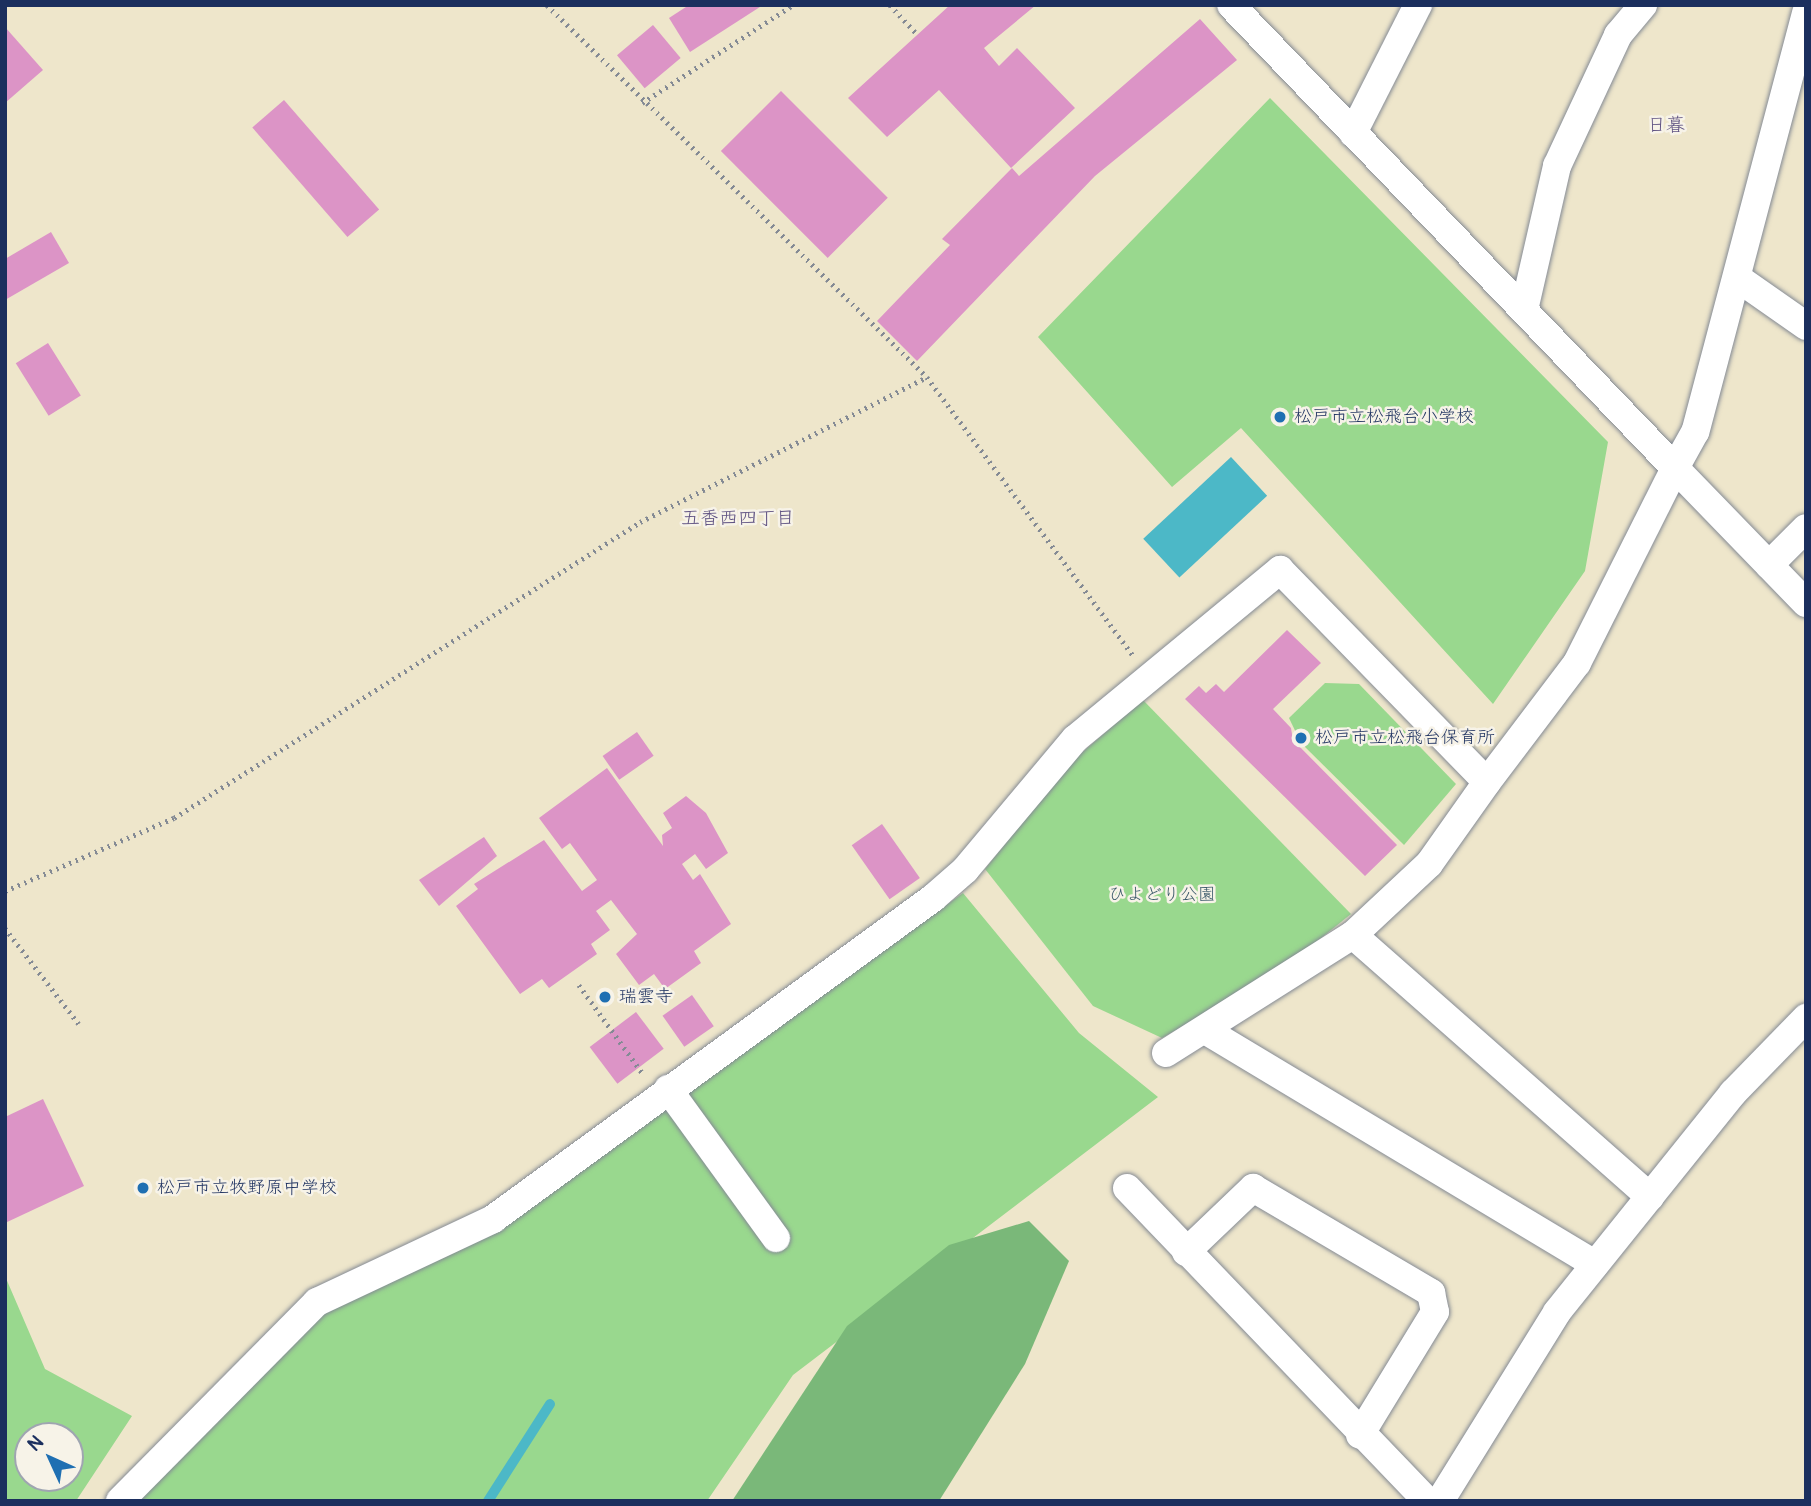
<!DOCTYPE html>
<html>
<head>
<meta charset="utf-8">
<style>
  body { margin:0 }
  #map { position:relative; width:1811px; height:1506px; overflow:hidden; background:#eee6cb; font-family:Pangolin,"Klee One",sans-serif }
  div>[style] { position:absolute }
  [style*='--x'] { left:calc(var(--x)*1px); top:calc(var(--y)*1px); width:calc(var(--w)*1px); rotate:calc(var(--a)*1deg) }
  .green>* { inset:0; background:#99d88e }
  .forest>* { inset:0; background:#7ab879 }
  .water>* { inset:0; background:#4cb8c7; transform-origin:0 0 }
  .stream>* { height:10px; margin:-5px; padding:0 5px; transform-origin:5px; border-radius:5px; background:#4cb8c7 }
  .building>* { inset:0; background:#dc94c6; transform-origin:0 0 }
  .path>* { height:4.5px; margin-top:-2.25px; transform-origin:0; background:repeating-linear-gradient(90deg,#848a94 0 2px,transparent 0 7px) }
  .roads { filter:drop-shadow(0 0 2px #848a94) drop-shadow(0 0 2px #848a94) }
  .street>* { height:28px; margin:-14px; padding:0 14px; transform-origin:14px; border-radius:14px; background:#fff }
  .dots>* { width:19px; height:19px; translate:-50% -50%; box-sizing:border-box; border:4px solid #f7f3e8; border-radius:50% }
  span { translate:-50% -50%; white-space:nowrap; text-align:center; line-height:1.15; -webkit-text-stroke:5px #f7f3e8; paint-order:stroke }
  .poi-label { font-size:18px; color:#1b2f5e }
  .left { translate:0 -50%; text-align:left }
  .park-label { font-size:18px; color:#3a596a }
  .neighbourhood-label { font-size:19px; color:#5f5282 }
  .frame { position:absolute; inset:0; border:7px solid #1b2f5e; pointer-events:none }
  .north { position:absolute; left:14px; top:1422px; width:70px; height:70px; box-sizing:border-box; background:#f7f3e8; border:2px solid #9fa5b1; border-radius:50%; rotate:315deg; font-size:19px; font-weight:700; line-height:28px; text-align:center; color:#1b2f5e }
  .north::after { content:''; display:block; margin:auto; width:24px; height:32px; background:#1f6fb2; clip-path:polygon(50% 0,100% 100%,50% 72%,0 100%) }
</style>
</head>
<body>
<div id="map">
  <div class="green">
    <i style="clip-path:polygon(1270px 98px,1608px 442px,1585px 571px,1493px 704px,1241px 428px,1172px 487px,1038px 337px)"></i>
    <i style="clip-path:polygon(1325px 683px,1359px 684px,1456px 784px,1404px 845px,1301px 743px,1289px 718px)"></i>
    <i style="clip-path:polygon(1143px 700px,1351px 914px,1280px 971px,1162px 1038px,1093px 1006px,985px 869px,1070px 763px)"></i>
    <i style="clip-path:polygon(963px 893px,1079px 1033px,1158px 1097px,793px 1375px,707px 1501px,129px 1501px,340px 1296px,349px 1300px,458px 1251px,554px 1190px)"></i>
    <i style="clip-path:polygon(evenodd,5px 1276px,45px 1369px,132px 1416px,76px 1501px,5px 1501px,5px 1276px,70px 1436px,70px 1478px,28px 1478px,28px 1436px,70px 1436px)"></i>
  </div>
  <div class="forest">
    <i style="clip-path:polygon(1029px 1221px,1069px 1261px,1025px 1364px,939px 1501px,732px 1501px,847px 1326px,949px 1245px)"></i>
  </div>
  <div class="water">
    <i style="left:1231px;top:457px;width:53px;height:120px;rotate:47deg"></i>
  </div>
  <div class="stream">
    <i style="--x:488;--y:1501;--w:115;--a:-57.4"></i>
  </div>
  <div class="building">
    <i style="clip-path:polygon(689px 5px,763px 5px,690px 52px,669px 18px)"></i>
    <i style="clip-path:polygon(950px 5px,1036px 5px,984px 48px,999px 66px,1017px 48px,1075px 108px,1011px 168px,939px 90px,887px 137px,848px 98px)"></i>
    <i style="clip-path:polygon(1200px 19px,1237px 60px,1095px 176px,917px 361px,877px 321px,950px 245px,942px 239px,1012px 168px,1019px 176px)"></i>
    <i style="left:653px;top:25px;width:43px;height:47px;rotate:50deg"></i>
    <i style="clip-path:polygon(5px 27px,43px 70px,5px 103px)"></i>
    <i style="left:781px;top:91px;width:151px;height:85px;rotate:45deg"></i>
    <i style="left:284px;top:100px;width:145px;height:42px;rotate:49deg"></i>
    <i style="clip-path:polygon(51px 232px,69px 263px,5px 300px,5px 259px)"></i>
    <i style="left:48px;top:343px;width:62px;height:38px;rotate:58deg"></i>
    <i style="clip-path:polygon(1287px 630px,1321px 663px,1273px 709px,1291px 728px,1293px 740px,1397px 845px,1365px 876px,1185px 699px,1199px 686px,1206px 693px,1216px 684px,1224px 692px)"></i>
    <i style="left:637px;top:732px;width:29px;height:42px;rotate:55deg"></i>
    <i style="clip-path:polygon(607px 768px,663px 846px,662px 835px,672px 828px,663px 813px,686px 796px,706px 813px,728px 853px,706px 869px,695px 854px,682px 864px,693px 880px,700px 874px,731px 924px,694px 951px,701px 963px,665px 989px,654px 974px,639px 985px,616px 954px,637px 934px,611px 900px,596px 911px,610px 930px,591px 944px,597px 954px,549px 988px,542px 979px,520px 994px,456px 906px,478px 889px,474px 884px,544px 840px,582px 891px,597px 880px,570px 843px,562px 849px,539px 818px)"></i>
    <i style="left:882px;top:824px;width:66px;height:37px;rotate:55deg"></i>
    <i style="clip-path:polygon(484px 837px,497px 856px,439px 906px,419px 880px)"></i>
    <i style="left:692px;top:995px;width:38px;height:36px;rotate:55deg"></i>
    <i style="left:636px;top:1012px;width:46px;height:58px;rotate:53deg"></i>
    <i style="clip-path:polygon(43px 1099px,84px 1186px,5px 1223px,5px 1117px)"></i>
  </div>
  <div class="path">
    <i style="--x:547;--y:5;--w:532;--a:44.39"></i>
    <i style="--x:927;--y:377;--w:346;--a:53.5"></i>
    <i style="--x:890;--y:5;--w:41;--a:47"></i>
    <i style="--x:642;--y:103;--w:180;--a:-33"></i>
    <i style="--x:5;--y:891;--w:184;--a:-23.4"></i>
    <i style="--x:174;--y:818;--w:552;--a:-32.42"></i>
    <i style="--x:640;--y:522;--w:322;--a:-26.8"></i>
    <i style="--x:5;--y:928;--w:121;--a:52.4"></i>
    <i style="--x:579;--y:985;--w:111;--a:54.2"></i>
  </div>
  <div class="roads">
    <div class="street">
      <i style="--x:1806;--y:13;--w:433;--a:104.8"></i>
      <i style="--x:1695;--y:432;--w:41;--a:119.1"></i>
      <i style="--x:1675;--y:468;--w:188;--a:45.9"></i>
      <i style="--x:1353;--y:133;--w:144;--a:-63.1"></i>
      <i style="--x:1739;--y:279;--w:82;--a:35"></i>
      <i style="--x:1524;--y:310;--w:148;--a:-77.1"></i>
      <i style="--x:1557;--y:166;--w:145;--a:-65"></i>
      <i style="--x:1618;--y:35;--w:39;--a:-50"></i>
      <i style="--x:1769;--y:565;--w:52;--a:-45"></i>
      <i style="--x:1353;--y:935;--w:396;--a:41.4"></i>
      <i style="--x:1205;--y:1030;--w:455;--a:31"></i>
      <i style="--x:1166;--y:1053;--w:221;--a:-32.3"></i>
      <i style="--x:1353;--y:935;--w:104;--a:-43.1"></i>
      <i style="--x:1429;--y:864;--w:100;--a:-54.7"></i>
      <i style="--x:668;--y:1089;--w:184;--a:54.1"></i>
      <i style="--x:1127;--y:1188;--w:434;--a:46.2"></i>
      <i style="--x:1186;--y:1252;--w:93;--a:-43.7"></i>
      <i style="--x:1253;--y:1188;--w:207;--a:30.5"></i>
      <i style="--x:1431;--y:1293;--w:19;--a:78"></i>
      <i style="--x:1435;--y:1312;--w:144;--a:121.4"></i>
      <i style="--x:120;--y:1501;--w:280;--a:-45.3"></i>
      <i style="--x:317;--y:1302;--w:195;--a:-25.2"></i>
      <i style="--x:493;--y:1219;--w:545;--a:-36.11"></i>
      <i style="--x:933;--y:898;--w:43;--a:-41.2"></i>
      <i style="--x:965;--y:870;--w:171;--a:-50"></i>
      <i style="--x:1075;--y:739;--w:266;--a:-39.5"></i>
      <i style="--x:1280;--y:570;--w:296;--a:45.7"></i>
      <i style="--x:1487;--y:782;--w:149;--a:-52.9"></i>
      <i style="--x:1577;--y:663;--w:218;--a:-63.3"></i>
      <i style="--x:1675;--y:468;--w:641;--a:-133.8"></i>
      <i style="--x:1440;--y:1501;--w:222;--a:-58.2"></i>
      <i style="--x:1557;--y:1312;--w:281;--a:-51.2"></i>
      <i style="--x:1733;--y:1093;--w:105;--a:-45.8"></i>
    </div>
  </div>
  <div class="dots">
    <i style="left:1280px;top:417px;background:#1f6fb2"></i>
    <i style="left:1301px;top:738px;background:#1f6fb2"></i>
    <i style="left:605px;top:997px;background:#1f6fb2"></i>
    <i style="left:143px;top:1188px;background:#1f6fb2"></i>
  </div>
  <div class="poi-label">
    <span class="left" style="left:1294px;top:417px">松戸市立松飛台小学校</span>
    <span class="left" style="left:1315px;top:738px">松戸市立松飛台保育所</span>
    <span class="left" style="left:619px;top:997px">瑞雲寺</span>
    <span class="left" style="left:157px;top:1188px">松戸市立牧野原中学校</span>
  </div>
  <div class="park-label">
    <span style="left:1162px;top:895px">ひよどり公園</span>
  </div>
  <div class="neighbourhood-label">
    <span style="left:1666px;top:126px">日暮</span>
    <span style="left:738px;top:519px">五香西四丁目</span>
  </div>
  <div class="frame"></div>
  <div class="north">N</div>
</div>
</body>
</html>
